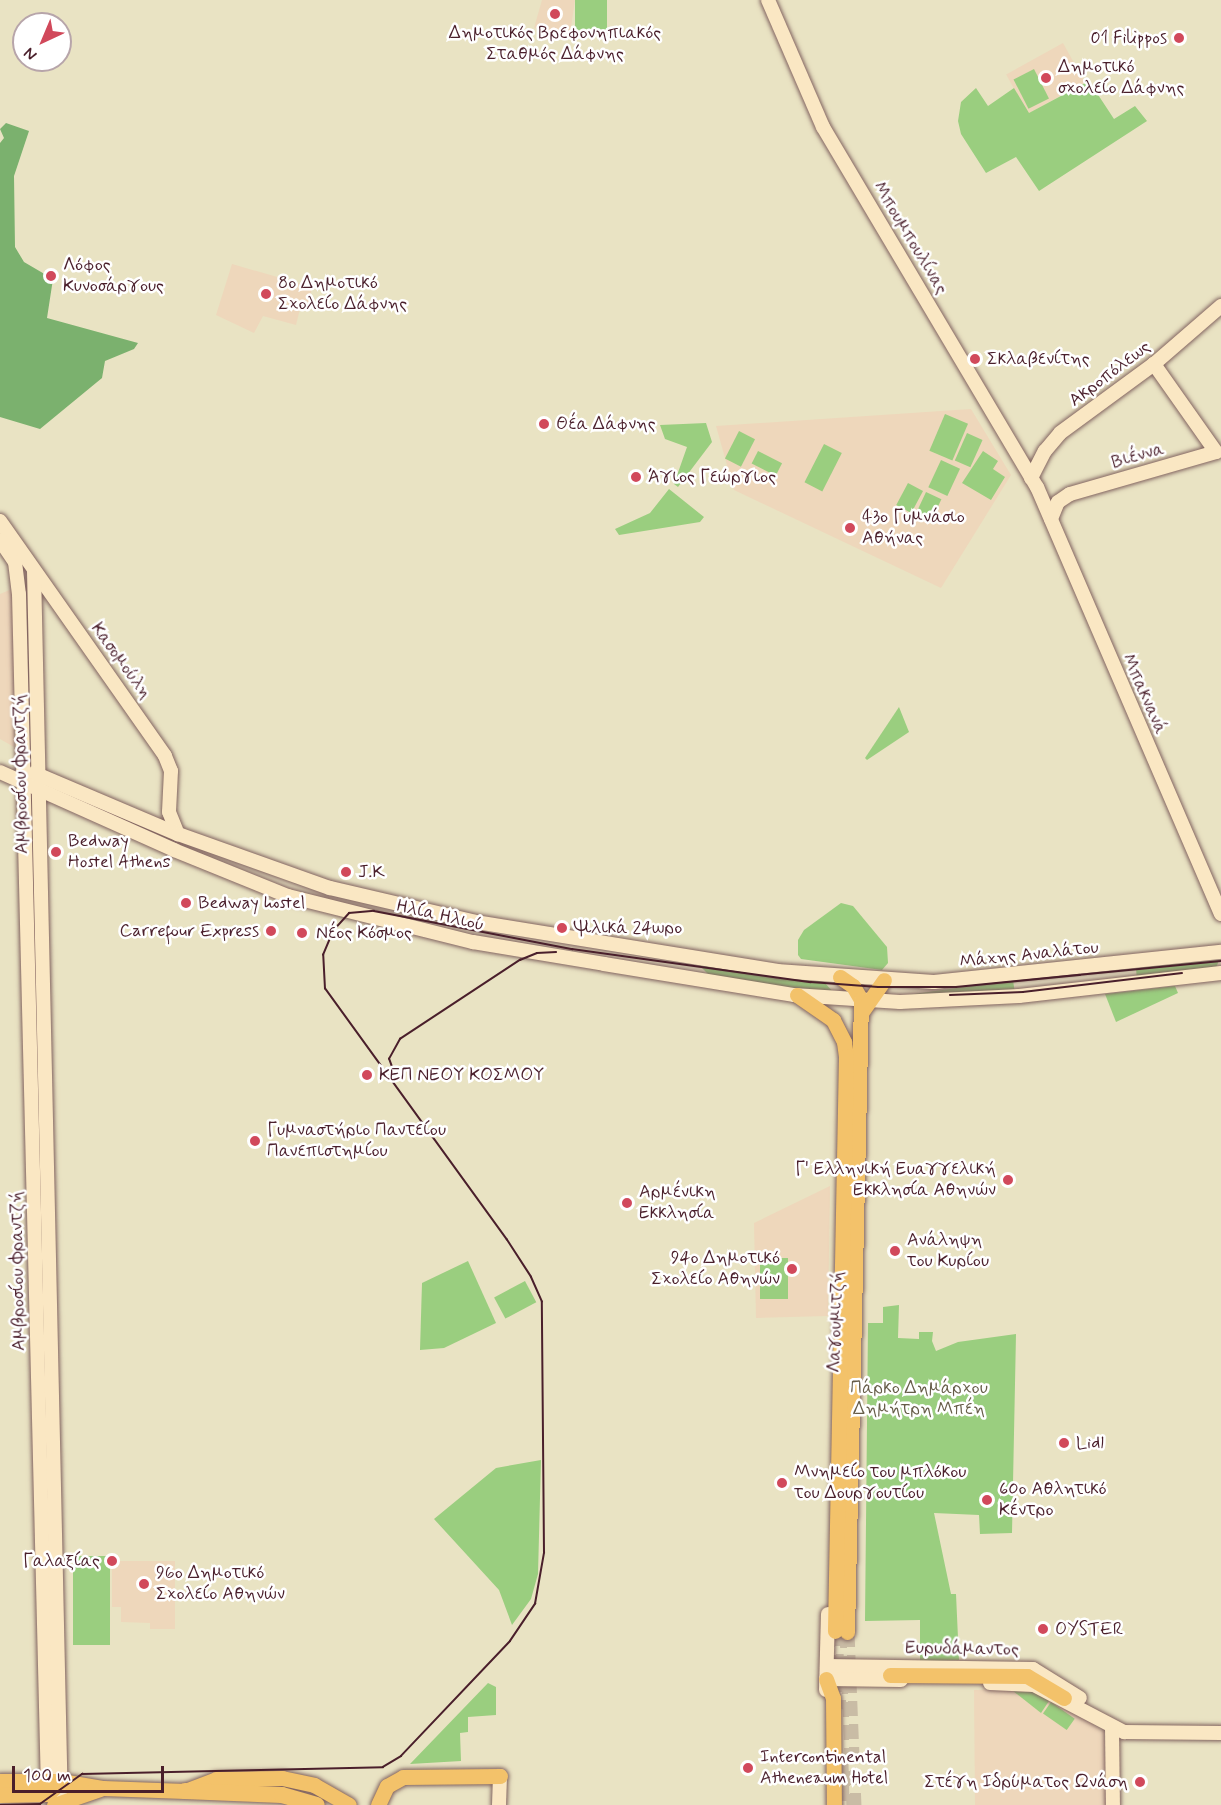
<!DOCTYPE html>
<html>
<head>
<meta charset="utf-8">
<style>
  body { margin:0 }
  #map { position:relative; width:1221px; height:1805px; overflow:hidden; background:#e9e3c3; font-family:Mynerve,sans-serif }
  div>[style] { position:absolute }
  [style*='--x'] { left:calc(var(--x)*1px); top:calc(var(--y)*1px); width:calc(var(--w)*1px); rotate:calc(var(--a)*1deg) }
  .built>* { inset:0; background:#eed7bb; transform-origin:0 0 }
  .green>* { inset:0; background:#9ace7f; transform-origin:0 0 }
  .forest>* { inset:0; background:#7bb16e }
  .primary-tunnel>* { height:15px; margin-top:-7.5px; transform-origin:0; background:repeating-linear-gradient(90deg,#c9bca5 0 15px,transparent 0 23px) }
  .roads { filter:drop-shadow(0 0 2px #826460) drop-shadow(0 0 2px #826460) }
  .secondary>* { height:14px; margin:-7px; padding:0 7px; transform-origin:7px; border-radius:7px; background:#fae7c3 }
  .primary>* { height:15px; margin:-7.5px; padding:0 7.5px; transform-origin:7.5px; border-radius:7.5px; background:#f3c26a }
  .highway>* { height:16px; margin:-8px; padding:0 8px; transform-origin:8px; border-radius:8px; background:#f3c26a }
  .tram>* { height:1.5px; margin:-0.75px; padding:0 0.75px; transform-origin:0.75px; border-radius:0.75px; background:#4a1f2b }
  .dots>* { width:16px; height:16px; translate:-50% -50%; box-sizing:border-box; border:3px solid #fff; border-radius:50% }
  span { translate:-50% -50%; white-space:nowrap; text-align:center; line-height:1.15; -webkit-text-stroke:5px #fff; paint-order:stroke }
  .poi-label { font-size:18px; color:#4a1f2b }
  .right { translate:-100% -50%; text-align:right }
  .left { translate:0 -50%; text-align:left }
  .street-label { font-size:18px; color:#4a1f2b }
  .park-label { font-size:18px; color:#665c48 }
  .north { position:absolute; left:12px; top:12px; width:60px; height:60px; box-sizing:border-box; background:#fff; border:2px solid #b7a5aa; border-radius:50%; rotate:224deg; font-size:16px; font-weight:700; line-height:24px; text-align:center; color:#4a1f2b }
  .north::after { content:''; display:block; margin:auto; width:21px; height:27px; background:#d1495b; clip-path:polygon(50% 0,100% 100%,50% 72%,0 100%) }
  .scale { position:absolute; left:12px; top:1766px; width:152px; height:27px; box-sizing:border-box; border:3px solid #4a1f2b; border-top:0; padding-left:8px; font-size:18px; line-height:21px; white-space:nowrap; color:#4a1f2b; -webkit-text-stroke:4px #fff; paint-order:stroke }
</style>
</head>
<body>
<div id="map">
  <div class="built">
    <i style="clip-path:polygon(542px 0,575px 0,570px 34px,534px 28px)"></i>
    <i style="left:1063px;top:43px;width:45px;height:65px;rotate:61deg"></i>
    <i style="clip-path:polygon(232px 264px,312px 287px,308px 308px,301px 305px,296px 325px,263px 316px,254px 333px,216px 315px)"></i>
    <i style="clip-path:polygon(971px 409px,1011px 475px,941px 588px,734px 490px,716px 426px)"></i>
    <i style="clip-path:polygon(12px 589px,15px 598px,14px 747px,0 739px,0 594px)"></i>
    <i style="clip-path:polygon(830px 1186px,828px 1316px,756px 1318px,754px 1223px)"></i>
    <i style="clip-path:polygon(112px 1561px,175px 1561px,175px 1629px,150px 1629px,150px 1623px,121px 1622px,121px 1607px,112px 1607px)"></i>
    <i style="clip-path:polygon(1021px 1688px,1045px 1692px,1104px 1732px,1107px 1805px,975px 1805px,974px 1690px)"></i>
  </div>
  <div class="green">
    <i style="left:575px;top:0;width:32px;height:34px"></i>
    <i style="left:1034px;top:69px;width:33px;height:23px;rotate:63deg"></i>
    <i style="clip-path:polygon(1089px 81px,1114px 119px,1135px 106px,1147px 121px,1039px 191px,1016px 157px,986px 173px,961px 134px,958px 121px,961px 102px,976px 88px,988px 106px,1014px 88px,1029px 113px)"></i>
    <i style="left:945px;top:414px;width:25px;height:40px;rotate:23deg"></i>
    <i style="clip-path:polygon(706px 423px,712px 442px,678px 487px,674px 484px,687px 447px,665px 439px,660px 425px)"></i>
    <i style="left:739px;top:431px;width:18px;height:31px;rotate:27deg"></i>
    <i style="left:967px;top:433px;width:17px;height:30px;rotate:24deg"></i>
    <i style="left:824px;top:444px;width:20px;height:43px;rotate:27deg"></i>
    <i style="left:758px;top:451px;width:27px;height:14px;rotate:27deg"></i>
    <i style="clip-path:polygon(983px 451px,998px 461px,993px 469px,1005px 477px,991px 500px,962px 483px)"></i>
    <i style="left:941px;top:460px;width:21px;height:30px;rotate:25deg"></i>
    <i style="left:908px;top:483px;width:17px;height:25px;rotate:28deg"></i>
    <i style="clip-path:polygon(669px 489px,704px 517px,700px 522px,619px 535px,615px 529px,650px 513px)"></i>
    <i style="left:926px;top:492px;width:17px;height:25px;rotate:25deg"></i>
    <i style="clip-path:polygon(899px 707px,909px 732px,867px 760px,865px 758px)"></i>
    <i style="clip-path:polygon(841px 903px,853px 906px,887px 947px,888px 963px,882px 970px,801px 959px,798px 955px,798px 940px,804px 930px)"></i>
    <i style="clip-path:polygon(1219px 960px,1215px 971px,1137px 981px,1136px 968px)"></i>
    <i style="clip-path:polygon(698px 964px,824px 982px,835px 994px,713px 979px)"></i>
    <i style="left:1013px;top:980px;width:14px;height:107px;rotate:82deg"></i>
    <i style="clip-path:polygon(1175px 986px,1178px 993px,1116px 1022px,1105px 994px)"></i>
    <i style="left:760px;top:1258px;width:28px;height:41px"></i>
    <i style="clip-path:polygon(468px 1261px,496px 1323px,444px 1348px,420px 1350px,422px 1283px)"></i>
    <i style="left:525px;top:1281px;width:24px;height:35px;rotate:62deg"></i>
    <i style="clip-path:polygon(899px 1305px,898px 1338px,919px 1339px,919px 1332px,933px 1332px,932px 1341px,936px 1351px,958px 1342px,1016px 1334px,1012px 1533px,980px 1534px,979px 1515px,934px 1513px,951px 1594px,956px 1594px,959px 1660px,920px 1662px,920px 1620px,865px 1621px,868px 1323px,883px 1323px,883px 1307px)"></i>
    <i style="clip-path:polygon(541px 1460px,538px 1574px,531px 1599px,512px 1625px,499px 1590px,434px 1519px,496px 1468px)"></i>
    <i style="left:73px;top:1556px;width:37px;height:89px"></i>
    <i style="clip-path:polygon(488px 1683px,496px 1687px,496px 1715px,468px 1717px,468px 1732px,460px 1733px,461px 1761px,410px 1764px)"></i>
    <i style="clip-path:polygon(1013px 1691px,1034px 1692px,1049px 1701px,1041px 1713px)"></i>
    <i style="left:1051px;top:1702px;width:29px;height:14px;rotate:35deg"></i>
  </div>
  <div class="forest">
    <i style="clip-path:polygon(6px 123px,29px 131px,14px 176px,15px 247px,24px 262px,53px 279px,47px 318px,138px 343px,134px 349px,105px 361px,102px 378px,40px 429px,0 417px,0 143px,4px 138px,0 129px)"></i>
  </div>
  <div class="primary-tunnel">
    <i style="--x:835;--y:1631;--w:78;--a:87.1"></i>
    <i style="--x:847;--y:1632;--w:173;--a:87.7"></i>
    <i style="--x:841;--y:1763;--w:42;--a:88.6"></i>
  </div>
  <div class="roads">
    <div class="secondary">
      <i style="--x:768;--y:0;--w:138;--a:66.6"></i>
      <i style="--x:823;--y:127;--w:419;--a:59.3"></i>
      <i style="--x:1037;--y:487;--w:465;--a:66.7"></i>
      <i style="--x:1031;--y:478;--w:30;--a:-63"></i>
      <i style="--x:1045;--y:451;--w:23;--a:-50"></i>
      <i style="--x:1060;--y:433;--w:117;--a:-36.3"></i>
      <i style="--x:1154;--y:364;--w:89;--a:-40.9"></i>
      <i style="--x:1051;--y:519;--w:18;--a:-68"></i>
      <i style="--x:1058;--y:502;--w:14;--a:-34"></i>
      <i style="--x:1070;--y:494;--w:152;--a:-16"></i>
      <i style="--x:1216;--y:452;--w:108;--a:-125.2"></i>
      <i style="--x:0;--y:521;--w:287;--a:54.9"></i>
      <i style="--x:165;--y:756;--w:16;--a:68"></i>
      <i style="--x:171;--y:771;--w:41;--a:92.8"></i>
      <i style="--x:169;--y:812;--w:24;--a:68"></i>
      <i style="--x:0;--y:540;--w:27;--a:56"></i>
      <i style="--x:15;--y:562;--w:32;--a:83"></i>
      <i style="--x:19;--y:594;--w:1198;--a:88.61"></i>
      <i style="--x:34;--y:571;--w:1234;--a:88.75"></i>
      <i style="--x:0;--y:772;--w:191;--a:24.1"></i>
      <i style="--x:174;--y:850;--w:123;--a:22"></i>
      <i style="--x:288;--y:896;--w:191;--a:14"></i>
      <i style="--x:473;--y:942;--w:133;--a:9.5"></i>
      <i style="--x:604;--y:964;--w:193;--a:9.3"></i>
      <i style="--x:794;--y:995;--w:106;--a:3.8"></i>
      <i style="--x:900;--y:1002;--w:119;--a:-2.9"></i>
      <i style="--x:1019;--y:996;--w:203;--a:-6.5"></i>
      <i style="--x:34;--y:773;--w:156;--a:23"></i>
      <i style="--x:178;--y:834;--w:161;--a:19.6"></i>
      <i style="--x:330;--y:888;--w:150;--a:13.1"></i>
      <i style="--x:476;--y:922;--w:305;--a:9.2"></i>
      <i style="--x:777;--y:971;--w:157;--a:4"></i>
      <i style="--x:934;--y:982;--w:289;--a:-6"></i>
      <i style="--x:827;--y:1666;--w:206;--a:0.8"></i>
      <i style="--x:1033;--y:1669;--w:55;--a:31.7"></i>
      <i style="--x:826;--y:1679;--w:75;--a:0.8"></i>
      <i style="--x:990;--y:1683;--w:44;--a:2.6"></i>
      <i style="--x:1034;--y:1685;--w:102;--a:27.6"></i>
      <i style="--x:1124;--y:1732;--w:97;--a:0.6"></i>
      <i style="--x:826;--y:1690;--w:76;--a:-88.5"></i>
      <i style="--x:1112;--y:1728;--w:77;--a:89.3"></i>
      <i style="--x:499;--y:1805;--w:29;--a:-88"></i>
    </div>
    <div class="primary">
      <i style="--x:840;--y:977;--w:16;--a:35"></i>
      <i style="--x:853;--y:986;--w:16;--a:60"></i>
      <i style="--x:861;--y:1000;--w:632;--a:91.27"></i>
      <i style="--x:797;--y:995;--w:44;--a:34.8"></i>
      <i style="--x:833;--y:1020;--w:25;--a:63"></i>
      <i style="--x:844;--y:1042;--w:14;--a:82"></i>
      <i style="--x:846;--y:1056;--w:575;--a:91.1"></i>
      <i style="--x:861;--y:1013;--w:40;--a:-55.1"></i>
      <i style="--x:890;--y:1675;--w:137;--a:0.4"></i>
      <i style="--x:1027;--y:1676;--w:43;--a:30.7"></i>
      <i style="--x:826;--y:1679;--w:20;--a:70"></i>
      <i style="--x:833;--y:1698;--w:107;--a:89.5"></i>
      <i style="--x:0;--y:1781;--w:61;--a:0"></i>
      <i style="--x:61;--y:1781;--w:43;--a:9.5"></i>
      <i style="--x:103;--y:1788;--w:82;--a:2.1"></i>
      <i style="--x:185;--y:1791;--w:33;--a:-21"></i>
      <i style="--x:216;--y:1779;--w:66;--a:-0.9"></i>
      <i style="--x:282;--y:1778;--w:33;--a:12"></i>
      <i style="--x:314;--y:1785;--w:40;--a:29.7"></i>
      <i style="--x:0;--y:1795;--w:48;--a:-1.2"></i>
      <i style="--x:48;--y:1794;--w:18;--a:-45"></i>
      <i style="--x:54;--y:1805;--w:49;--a:-19.2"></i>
      <i style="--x:378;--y:1805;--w:21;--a:-65"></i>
      <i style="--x:387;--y:1786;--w:18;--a:-29"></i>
      <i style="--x:403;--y:1777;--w:97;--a:-0.6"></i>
    </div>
    <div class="highway">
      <i style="--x:185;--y:1791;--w:97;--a:2.4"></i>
      <i style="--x:282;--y:1795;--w:36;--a:16"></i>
    </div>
  </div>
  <div class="tram">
    <i style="--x:950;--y:995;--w:73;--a:-2.4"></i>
    <i style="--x:1023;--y:992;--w:160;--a:-6.8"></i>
    <i style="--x:396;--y:1078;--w:20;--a:-110"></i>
    <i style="--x:389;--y:1059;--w:23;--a:-61"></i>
    <i style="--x:400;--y:1039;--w:144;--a:-33.4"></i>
    <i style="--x:520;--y:960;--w:18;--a:-22"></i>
    <i style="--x:537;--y:953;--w:19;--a:-3"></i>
    <i style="--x:0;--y:1805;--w:40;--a:-1.4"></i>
    <i style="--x:40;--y:1804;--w:52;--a:-35.5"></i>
    <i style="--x:82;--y:1774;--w:301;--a:-1.3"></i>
    <i style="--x:383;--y:1767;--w:21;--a:-31"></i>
    <i style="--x:401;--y:1756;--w:158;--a:-46.5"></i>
    <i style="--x:510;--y:1641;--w:45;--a:-56"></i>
    <i style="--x:535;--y:1604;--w:52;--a:-80"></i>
    <i style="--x:544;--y:1553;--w:251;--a:-90.5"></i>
    <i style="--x:542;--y:1302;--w:27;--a:-114"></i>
    <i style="--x:531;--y:1277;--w:44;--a:-123"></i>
    <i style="--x:507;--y:1240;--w:310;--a:-125.9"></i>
    <i style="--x:325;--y:989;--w:34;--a:-93"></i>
    <i style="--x:323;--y:955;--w:26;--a:-67"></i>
    <i style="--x:333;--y:931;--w:24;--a:-48"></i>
    <i style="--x:349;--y:913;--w:25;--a:-5"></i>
    <i style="--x:374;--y:911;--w:202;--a:10.9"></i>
    <i style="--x:572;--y:949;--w:241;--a:7.9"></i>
    <i style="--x:811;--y:982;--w:67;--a:4.3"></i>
    <i style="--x:878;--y:987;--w:78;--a:0"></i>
    <i style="--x:956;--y:987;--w:266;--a:-5.6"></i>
  </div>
  <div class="dots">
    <i style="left:555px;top:14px;background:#d1495b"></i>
    <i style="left:1179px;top:38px;background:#d1495b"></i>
    <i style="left:1046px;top:78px;background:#d1495b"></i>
    <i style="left:51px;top:276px;background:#d1495b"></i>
    <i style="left:266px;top:294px;background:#d1495b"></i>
    <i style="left:975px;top:359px;background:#d1495b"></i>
    <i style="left:544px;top:424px;background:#d1495b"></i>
    <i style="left:636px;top:477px;background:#d1495b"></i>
    <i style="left:850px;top:528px;background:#d1495b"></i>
    <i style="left:56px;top:852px;background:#d1495b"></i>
    <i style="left:346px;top:872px;background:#d1495b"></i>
    <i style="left:186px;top:903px;background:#d1495b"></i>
    <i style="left:562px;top:928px;background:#d1495b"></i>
    <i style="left:271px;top:931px;background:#d1495b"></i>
    <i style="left:302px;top:933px;background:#d1495b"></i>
    <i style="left:367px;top:1075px;background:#d1495b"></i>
    <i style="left:255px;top:1141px;background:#d1495b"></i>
    <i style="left:1008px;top:1180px;background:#d1495b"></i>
    <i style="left:627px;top:1203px;background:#d1495b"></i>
    <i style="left:895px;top:1251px;background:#d1495b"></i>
    <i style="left:792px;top:1269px;background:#d1495b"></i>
    <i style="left:1064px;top:1443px;background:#d1495b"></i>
    <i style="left:782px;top:1483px;background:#d1495b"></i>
    <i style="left:987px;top:1500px;background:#d1495b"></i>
    <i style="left:112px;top:1561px;background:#d1495b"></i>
    <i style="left:144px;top:1584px;background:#d1495b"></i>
    <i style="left:1043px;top:1629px;background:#d1495b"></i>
    <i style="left:748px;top:1768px;background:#d1495b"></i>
    <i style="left:1140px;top:1782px;background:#d1495b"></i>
  </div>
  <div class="poi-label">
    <span style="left:555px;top:44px">Δημοτικός Βρεφονηπιακός<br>Σταθμός Δάφνης</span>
    <span class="right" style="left:1167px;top:38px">01 Filippos</span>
    <span class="left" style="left:1058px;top:78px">Δημοτικό<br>σχολείο Δάφνης</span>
    <span class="left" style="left:63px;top:276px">Λόφος<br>Κυνοσάργους</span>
    <span class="left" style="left:278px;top:294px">8ο Δημοτικό<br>Σχολείο Δάφνης</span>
    <span class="left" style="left:987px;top:359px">Σκλαβενίτης</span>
    <span class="left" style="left:556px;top:424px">Θέα Δάφνης</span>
    <span class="left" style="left:648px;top:477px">Άγιος Γεώργιος</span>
    <span class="left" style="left:862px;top:528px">43ο Γυμνάσιο<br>Αθήνας</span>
    <span class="left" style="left:68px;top:852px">Bedway<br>Hostel Athens</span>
    <span class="left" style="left:358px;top:872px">J.K</span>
    <span class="left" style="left:198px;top:903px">Bedway hostel</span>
    <span class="left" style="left:574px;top:928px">Ψιλικά 24ωρο</span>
    <span class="right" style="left:259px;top:931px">Carrefour Express</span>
    <span class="left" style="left:316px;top:933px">Νέος Κόσμος</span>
    <span class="left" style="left:379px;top:1075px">ΚΕΠ ΝΕΟΥ ΚΟΣΜΟΥ</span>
    <span class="left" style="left:267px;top:1141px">Γυμναστήριο Παντείου<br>Πανεπιστημίου</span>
    <span class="right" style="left:996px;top:1180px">Γ' Ελληνική Ευαγγελική<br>Εκκλησία Αθηνών</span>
    <span class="left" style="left:639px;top:1203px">Αρμένικη<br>Εκκλησία</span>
    <span class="left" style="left:907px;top:1251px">Ανάληψη<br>του Κυρίου</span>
    <span class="right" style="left:780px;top:1269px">94ο Δημοτικό<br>Σχολείο Αθηνών</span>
    <span class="left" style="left:1076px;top:1443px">Lidl</span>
    <span class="left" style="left:794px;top:1483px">Μνημείο του μπλόκου<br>του Δουργουτίου</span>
    <span class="left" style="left:999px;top:1500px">60ο Αθλητικό<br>Κέντρο</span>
    <span class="right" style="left:100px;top:1561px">Γαλαξίας</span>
    <span class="left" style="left:156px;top:1584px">96ο Δημοτικό<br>Σχολείο Αθηνών</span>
    <span class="left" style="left:1055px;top:1629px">OYSTER</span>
    <span class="left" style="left:760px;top:1768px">Intercontinental<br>Atheneaum Hotel</span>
    <span class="right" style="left:1128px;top:1782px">Στέγη Iδρύματος Ωνάση</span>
  </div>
  <div class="street-label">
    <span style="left:910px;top:238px;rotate:59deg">Μπουμπουλίνας</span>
    <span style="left:1110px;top:374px;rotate:-37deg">Ακροπόλεως</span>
    <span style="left:1138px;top:456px;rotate:-16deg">Βιέννα</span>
    <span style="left:121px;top:661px;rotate:54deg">Κασομούλη</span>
    <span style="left:1144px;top:694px;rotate:66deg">Μπακνανά</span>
    <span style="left:21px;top:774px;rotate:-91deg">Αμβροσίου Φραντζή</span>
    <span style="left:440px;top:916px;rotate:13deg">Ηλία Ηλιού</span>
    <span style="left:1029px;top:955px;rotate:-6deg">Μάχης Αναλάτου</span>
    <span style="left:18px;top:1271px;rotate:-91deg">Αμβροσίου Φραντζή</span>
    <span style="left:836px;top:1322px;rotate:-88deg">Λαγουμιτζή</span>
    <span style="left:962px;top:1649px;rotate:1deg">Ευρυδάμαντος</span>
  </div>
  <div class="park-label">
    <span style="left:919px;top:1399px">Πάρκο Δημάρχου<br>Δημήτρη Μπέη</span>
  </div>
  <div class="north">N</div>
  <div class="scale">100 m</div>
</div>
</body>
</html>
